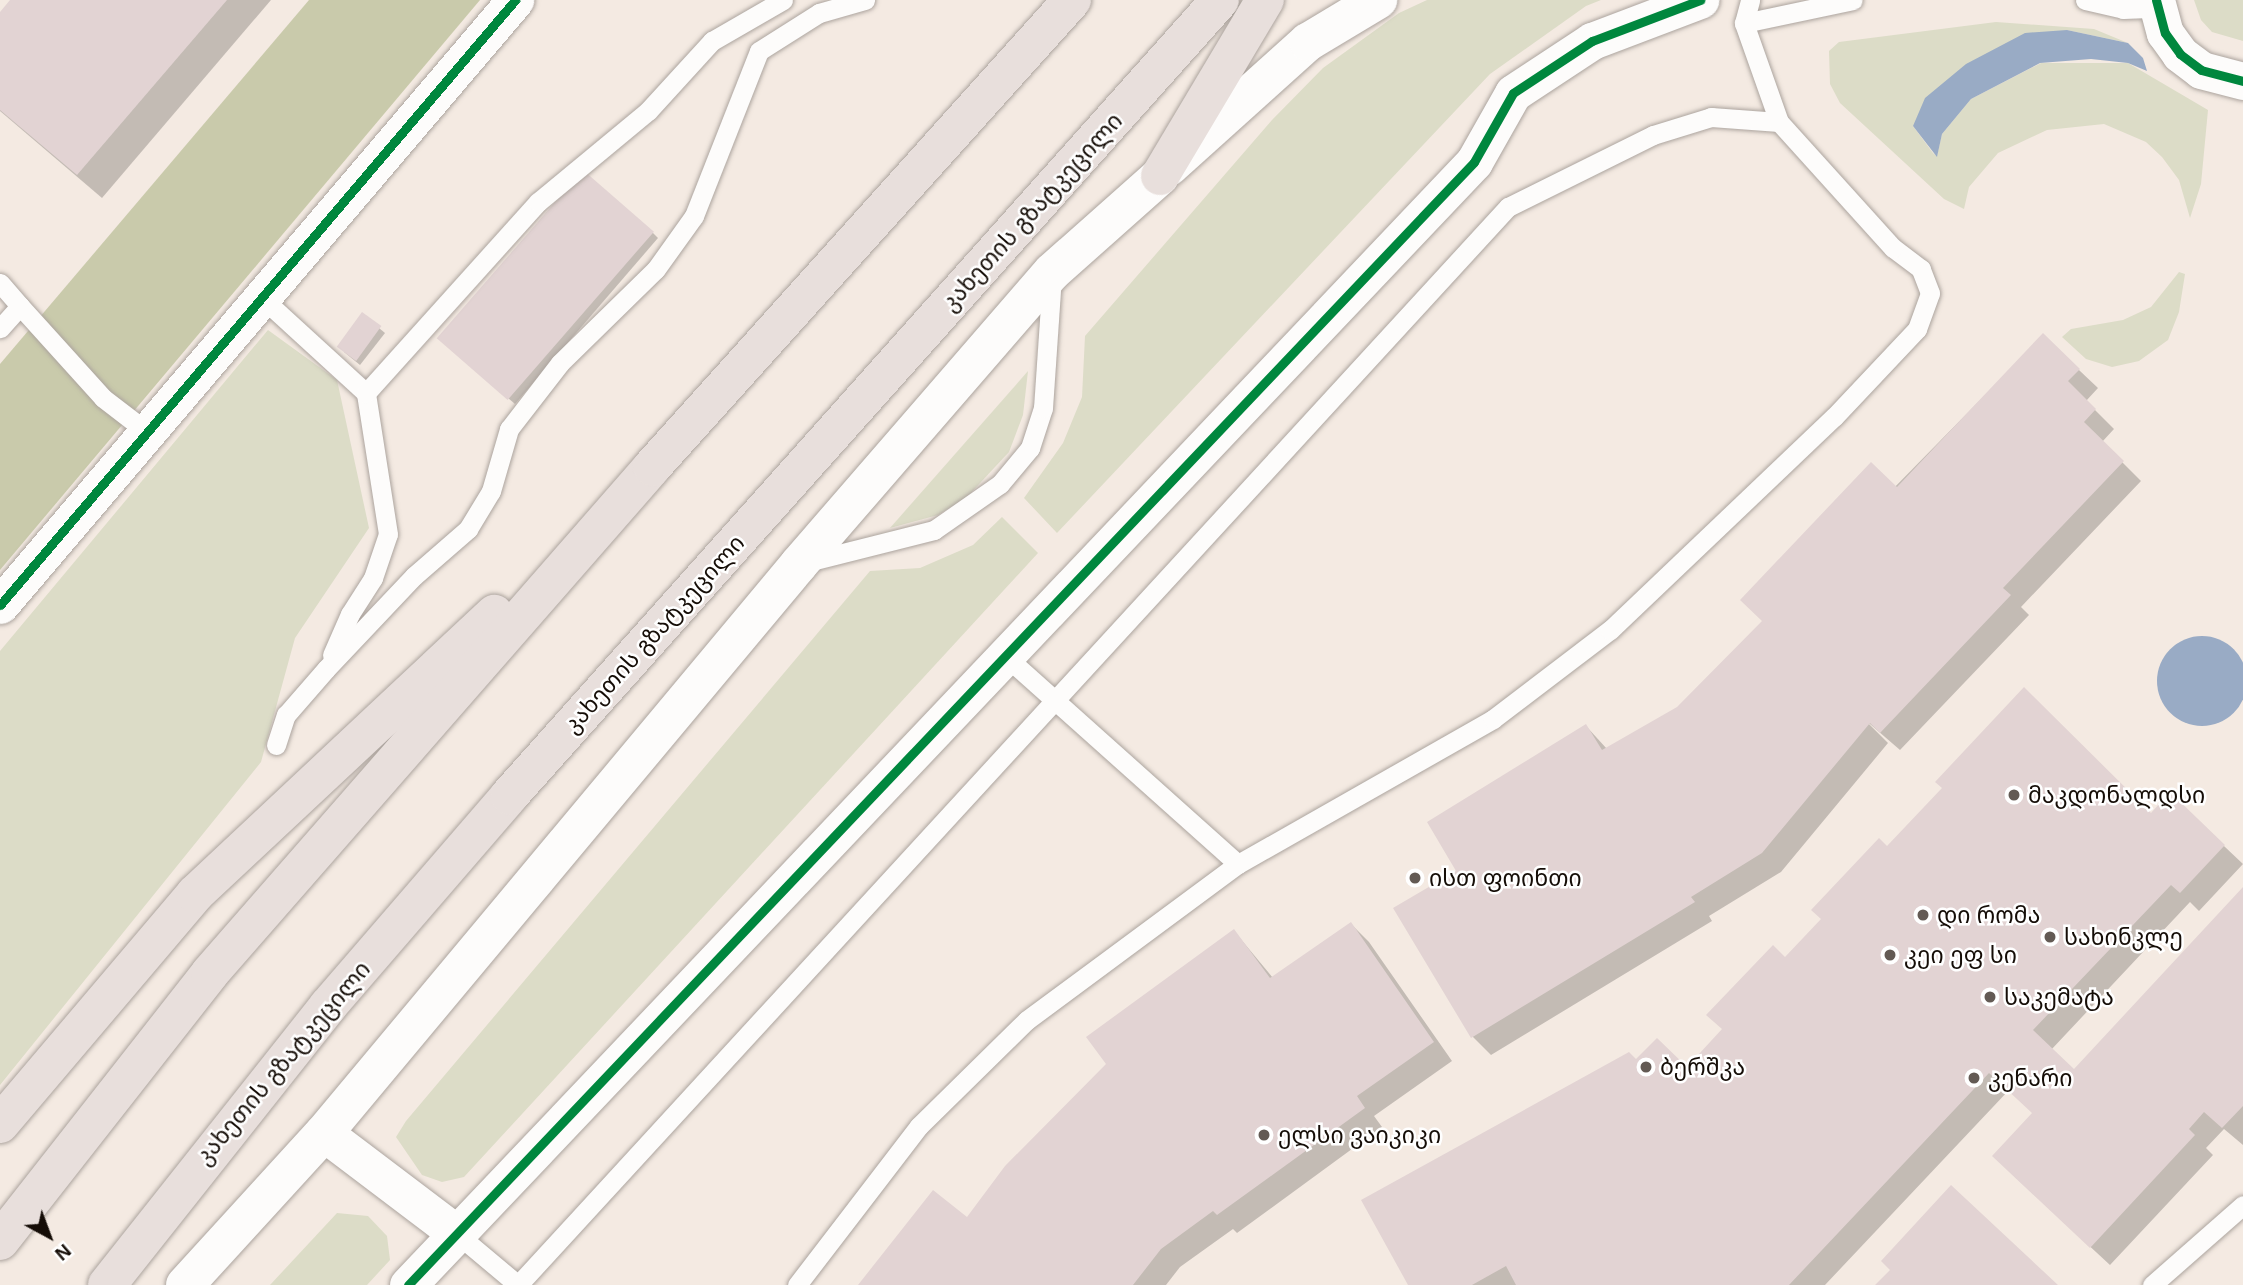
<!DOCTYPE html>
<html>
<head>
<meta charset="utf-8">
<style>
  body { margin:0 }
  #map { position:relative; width:2243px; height:1285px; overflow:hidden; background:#f4eae2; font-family:Helvetica,"Noto Sans Georgian",sans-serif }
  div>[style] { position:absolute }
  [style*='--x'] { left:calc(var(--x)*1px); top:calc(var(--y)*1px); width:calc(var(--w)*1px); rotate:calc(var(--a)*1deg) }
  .green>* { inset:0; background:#dcdcc7 }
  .forest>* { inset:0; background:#c9caab }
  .water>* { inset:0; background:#99abc5 }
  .round { border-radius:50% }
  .shadow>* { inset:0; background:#0003 }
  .building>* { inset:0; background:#e2d3d3; transform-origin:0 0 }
  .roads { filter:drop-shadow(0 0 2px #aca49e) drop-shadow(0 0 2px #aca49e) }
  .service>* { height:19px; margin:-9.5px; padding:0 9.5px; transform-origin:9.5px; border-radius:9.5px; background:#fdfcfb }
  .minor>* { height:37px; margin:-18.5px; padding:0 18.5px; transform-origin:18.5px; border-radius:18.5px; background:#fdfcfb }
  .tertiary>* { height:38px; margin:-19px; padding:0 19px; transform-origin:19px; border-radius:19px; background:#fdfcfb }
  .secondary>* { height:38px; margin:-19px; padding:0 19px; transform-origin:19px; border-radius:19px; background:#fdfcfb }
  .trunk>* { height:38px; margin:-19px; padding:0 19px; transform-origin:19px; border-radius:19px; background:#e8dfdc }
  .cycleway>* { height:9px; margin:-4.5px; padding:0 4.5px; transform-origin:4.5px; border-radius:4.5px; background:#00873e }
  .dots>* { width:19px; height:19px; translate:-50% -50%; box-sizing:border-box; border:4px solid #fff; border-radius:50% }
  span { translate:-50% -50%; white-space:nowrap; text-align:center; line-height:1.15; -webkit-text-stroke:5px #fff; paint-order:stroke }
  .street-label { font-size:23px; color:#150d07 }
  .poi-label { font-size:23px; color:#150d07 }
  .left { translate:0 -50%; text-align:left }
  .north { position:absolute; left:14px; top:1201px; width:70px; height:70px; -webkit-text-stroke:5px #fff; paint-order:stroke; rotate:139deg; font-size:19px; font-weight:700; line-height:28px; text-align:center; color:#150d07 }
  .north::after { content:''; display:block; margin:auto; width:24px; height:32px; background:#150d07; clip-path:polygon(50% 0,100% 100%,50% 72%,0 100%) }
</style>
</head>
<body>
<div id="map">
  <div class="green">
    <i style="clip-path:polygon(1427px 0,1601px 0,1586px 6px,1490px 74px,1057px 533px,1024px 498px,1063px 443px,1082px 397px,1085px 336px,1272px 120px,1323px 68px,1399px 13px)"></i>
    <i style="clip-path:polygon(2194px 0,2243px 0,2243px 41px,2212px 32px,2201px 20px)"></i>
    <i style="clip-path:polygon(1996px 22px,2094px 29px,2128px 43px,2067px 30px,1913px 126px,1933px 153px,1937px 156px,1942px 134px,1971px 99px,2041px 63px,2128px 63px,2208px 110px,2201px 184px,2190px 218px,2179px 180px,2162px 157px,2146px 142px,2104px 124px,2047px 130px,1998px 153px,1969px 187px,1964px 209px,1944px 199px,1840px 103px,1830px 84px,1829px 51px,1839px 42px)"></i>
    <i style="clip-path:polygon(2179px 272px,2185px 274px,2179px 312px,2168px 340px,2139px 361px,2112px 367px,2086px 359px,2062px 337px,2071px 329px,2123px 320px,2151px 307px)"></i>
    <i style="clip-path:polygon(268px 330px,337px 380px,369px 528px,295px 638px,261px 762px,0 1085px,0 651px)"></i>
    <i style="clip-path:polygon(1028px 371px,1023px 415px,1009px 452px,967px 497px,938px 515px,890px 528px)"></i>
    <i style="clip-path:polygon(1002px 517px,1038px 553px,464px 1177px,442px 1182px,422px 1175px,396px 1137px,406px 1121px,870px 571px,920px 568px,973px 545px)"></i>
    <i style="clip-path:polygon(337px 1213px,368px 1216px,387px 1236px,390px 1260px,367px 1285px,270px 1285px)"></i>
  </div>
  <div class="forest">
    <i style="clip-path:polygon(309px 0,480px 0,0 570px,0 364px)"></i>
  </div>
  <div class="water">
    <i style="clip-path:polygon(2067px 30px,2128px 43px,2143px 58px,2147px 71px,2128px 63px,2091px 59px,2040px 63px,1971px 99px,1942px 134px,1937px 157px,1913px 126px,1925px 98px,1966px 64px,2025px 33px)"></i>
    <i class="round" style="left:2157px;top:636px;width:90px;height:90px"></i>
  </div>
  <div class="shadow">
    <i style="clip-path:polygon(12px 0,271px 0,102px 198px,0 111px,0 14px)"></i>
    <i style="clip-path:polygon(652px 232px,658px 238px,515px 404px,445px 343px)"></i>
    <i style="clip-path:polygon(379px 328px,385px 333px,360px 365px,344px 352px)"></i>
    <i style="clip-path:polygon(2043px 336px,2098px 388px,2086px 401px,2114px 429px,2102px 442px,2141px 481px,2021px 607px,2029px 615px,1900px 750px,1863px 718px,1888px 743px,1781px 872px,1709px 916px,1712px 921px,1491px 1055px,1473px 1037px,1458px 871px,1586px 726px,1607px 749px,1678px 708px)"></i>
    <i style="clip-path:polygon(2170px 795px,2243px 864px,2199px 911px,2190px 902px,2051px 1050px,2074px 1071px,2243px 890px,2243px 1145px,2224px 1129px,2206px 1148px,2213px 1155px,2110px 1265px,2013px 1175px,2034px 1113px,2009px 1090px,1825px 1285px,1410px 1285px,1636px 1061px,1687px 1069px,1887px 848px,2151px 815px)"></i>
    <i style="clip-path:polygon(1351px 924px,1369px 942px,1452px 1061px,1374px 1116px,1382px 1127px,1237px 1233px,1233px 1229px,1180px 1267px,1166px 1285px,861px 1285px,967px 1219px,1234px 931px,1273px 978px)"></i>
  </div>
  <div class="building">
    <i style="clip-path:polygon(10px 0,227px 0,77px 175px,0 110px,0 12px)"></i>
    <i style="left:583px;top:170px;width:94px;height:223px;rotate:41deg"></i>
    <i style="left:362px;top:312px;width:24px;height:43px;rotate:36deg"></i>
    <i style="clip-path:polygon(2043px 333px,2080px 369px,2068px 381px,2096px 409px,2084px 422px,2124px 461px,2003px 588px,2011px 595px,1880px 733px,1870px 723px,1762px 853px,1691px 897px,1695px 902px,1471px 1038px,1393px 908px,1456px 871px,1427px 822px,1586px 724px,1602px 750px,1677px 707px,1762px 621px,1740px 600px,1871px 462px,1897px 487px)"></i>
    <i style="clip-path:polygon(2024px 687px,2151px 813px,2170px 792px,2225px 845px,2180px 893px,2171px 885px,2033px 1030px,2074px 1069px,2243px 887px,2243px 1106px,2222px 1128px,2204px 1112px,2189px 1129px,2195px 1135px,2090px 1248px,1992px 1156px,2032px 1113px,1989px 1073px,1789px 1285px,1516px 1285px,1506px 1266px,1472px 1285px,1408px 1285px,1361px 1200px,1629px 1052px,1636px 1059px,1657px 1038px,1687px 1067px,1722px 1029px,1706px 1015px,1773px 945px,1785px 957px,1821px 919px,1811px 910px,1879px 838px,1887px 846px,1942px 788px,1935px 782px)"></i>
    <i style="clip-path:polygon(1351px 922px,1434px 1042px,1357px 1096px,1365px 1108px,1217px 1215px,1213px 1211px,1161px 1249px,1133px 1285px,858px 1285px,933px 1190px,967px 1217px,1005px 1166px,1106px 1064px,1086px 1037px,1234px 929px,1270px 978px)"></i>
    <i style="clip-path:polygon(1951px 1185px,2058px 1285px,1875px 1285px,1890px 1270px,1881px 1261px)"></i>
  </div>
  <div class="roads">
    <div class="service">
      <i style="--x:2085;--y:0;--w:39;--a:13"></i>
      <i style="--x:2123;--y:9;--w:33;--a:-2"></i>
      <i style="--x:1744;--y:23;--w:111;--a:-11.9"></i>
      <i style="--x:0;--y:283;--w:30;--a:49"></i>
      <i style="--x:20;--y:306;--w:30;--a:132"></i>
      <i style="--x:261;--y:297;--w:142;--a:42.4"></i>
      <i style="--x:20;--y:306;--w:124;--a:47.9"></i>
      <i style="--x:103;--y:398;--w:54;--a:37.5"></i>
      <i style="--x:807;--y:562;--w:131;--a:-14.1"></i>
      <i style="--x:934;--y:530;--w:80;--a:-34.9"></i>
      <i style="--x:1000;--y:484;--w:47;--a:-50.2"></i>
      <i style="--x:1030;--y:448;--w:42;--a:-72"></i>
      <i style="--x:1043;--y:408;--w:131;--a:-86.1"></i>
      <i style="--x:1003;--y:654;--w:315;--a:41.8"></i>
      <i style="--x:332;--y:655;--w:45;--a:-66.3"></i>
      <i style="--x:350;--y:614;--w:43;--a:-57.4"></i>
      <i style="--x:373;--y:578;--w:46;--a:-71.2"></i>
      <i style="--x:388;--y:534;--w:143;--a:-98.9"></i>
      <i style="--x:366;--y:393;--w:257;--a:-48"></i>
      <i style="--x:538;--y:202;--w:143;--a:-39.6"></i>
      <i style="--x:648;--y:111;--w:95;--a:-47.6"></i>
      <i style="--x:712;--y:41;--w:82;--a:-30"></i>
      <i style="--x:276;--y:745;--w:32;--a:-72"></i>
      <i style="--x:286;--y:715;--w:61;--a:-49"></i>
      <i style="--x:326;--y:669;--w:128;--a:-46.6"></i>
      <i style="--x:414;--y:576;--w:72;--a:-41"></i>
      <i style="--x:468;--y:529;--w:44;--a:-58.8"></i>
      <i style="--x:491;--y:491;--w:65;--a:-73.8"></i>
      <i style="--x:509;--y:429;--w:83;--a:-52.3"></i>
      <i style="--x:560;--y:363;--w:134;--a:-44.4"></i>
      <i style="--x:656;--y:269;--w:65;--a:-54.4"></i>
      <i style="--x:694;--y:216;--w:177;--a:-68.5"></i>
      <i style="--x:759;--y:51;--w:71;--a:-32.3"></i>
      <i style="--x:819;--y:13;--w:48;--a:-15.8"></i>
      <i style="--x:456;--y:1233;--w:81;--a:40"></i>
      <i style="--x:518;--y:1285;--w:1464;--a:-47.44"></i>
      <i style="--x:1508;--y:207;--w:162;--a:-26.4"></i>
      <i style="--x:1653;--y:135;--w:61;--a:-17.2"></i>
      <i style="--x:1711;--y:117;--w:68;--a:4.2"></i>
      <i style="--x:797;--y:1285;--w:200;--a:-52.5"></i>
      <i style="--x:919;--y:1126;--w:151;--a:-44.5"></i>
      <i style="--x:1027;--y:1020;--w:262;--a:-36.5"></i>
      <i style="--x:1238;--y:864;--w:293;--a:-29.6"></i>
      <i style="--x:1493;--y:719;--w:147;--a:-37.3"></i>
      <i style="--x:1610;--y:630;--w:309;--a:-43.6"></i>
      <i style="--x:1834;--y:417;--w:121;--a:-46.7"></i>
      <i style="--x:1917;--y:329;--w:38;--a:-70"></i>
      <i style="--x:1930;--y:293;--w:26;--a:-111"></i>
      <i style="--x:1921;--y:269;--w:35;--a:-143"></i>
      <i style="--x:1893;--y:248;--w:170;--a:-132.1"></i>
      <i style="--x:1779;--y:122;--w:105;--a:-109.5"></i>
      <i style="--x:1744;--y:23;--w:24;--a:-75"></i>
      <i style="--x:2152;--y:1285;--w:121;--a:-41.3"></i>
    </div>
    <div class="minor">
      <i style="--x:2156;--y:0;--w:34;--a:75"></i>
      <i style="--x:2165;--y:33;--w:26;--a:54"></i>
      <i style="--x:2180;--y:54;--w:26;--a:37"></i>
      <i style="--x:2201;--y:70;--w:43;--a:14.7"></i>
      <i style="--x:0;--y:605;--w:795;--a:-49.59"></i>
      <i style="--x:324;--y:1133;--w:166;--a:37.1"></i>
      <i style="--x:408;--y:1285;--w:1548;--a:-46.49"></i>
      <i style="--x:1474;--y:162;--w:79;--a:-60.5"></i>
      <i style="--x:1513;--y:93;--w:95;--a:-33.4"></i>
      <i style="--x:1592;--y:41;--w:116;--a:-20.8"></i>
    </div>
    <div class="tertiary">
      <i style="--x:185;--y:1285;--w:206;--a:-47.6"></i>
      <i style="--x:324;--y:1133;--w:741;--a:-50.14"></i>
      <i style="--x:799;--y:564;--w:386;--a:-49.1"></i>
      <i style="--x:1052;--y:272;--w:144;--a:-41.6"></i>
    </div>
    <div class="secondary">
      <i style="--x:1169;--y:167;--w:187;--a:-42"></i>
      <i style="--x:1308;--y:42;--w:82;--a:-31"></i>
    </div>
    <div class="trunk">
      <i style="--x:1160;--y:176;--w:205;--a:-59.2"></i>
      <i style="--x:0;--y:1124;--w:302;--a:-49.7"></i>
      <i style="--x:195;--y:894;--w:410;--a:-43.1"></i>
      <i style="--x:0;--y:1241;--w:340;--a:-51.9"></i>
      <i style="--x:210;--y:973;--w:672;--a:-48.86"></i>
      <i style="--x:652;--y:467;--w:628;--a:-48.03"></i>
      <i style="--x:107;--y:1285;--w:356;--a:-51.6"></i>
      <i style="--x:328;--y:1006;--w:277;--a:-49.2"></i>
      <i style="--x:509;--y:796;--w:1067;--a:-48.23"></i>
    </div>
  </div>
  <div class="cycleway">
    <i style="--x:2156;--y:0;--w:34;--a:75"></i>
    <i style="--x:2165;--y:33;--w:26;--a:54"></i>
    <i style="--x:2180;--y:54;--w:26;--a:37"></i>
    <i style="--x:2201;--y:70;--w:43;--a:14.7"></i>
    <i style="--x:0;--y:605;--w:795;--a:-49.59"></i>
    <i style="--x:408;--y:1285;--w:1548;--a:-46.49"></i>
    <i style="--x:1474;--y:162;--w:79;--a:-60.5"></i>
    <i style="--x:1513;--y:93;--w:95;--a:-33.4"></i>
    <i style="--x:1592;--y:41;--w:116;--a:-20.8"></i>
  </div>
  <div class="dots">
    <i style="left:2014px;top:795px;background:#635a54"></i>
    <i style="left:1415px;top:878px;background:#635a54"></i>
    <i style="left:1923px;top:915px;background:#635a54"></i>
    <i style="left:2050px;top:937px;background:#635a54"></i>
    <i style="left:1890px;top:955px;background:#635a54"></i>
    <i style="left:1990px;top:997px;background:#635a54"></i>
    <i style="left:1646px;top:1067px;background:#635a54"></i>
    <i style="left:1974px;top:1078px;background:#635a54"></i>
    <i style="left:1264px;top:1135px;background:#635a54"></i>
  </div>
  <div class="street-label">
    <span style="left:1032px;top:212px;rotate:-48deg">კახეთის გზატკეცილი</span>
    <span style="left:654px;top:634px;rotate:-48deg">კახეთის გზატკეცილი</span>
    <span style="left:283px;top:1063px;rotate:-50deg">კახეთის გზატკეცილი</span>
  </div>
  <div class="poi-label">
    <span class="left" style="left:2028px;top:795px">მაკდონალდსი</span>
    <span class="left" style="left:1429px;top:878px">ისთ ფოინთი</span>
    <span class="left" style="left:1937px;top:915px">დი რომა</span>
    <span class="left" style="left:2064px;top:937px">სახინკლე</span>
    <span class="left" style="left:1904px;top:955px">კეი ეფ სი</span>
    <span class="left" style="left:2004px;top:997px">საკემატა</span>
    <span class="left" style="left:1660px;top:1067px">ბერშკა</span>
    <span class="left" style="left:1988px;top:1078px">კენარი</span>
    <span class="left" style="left:1278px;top:1135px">ელსი ვაიკიკი</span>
  </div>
  <div class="north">N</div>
</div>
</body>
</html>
